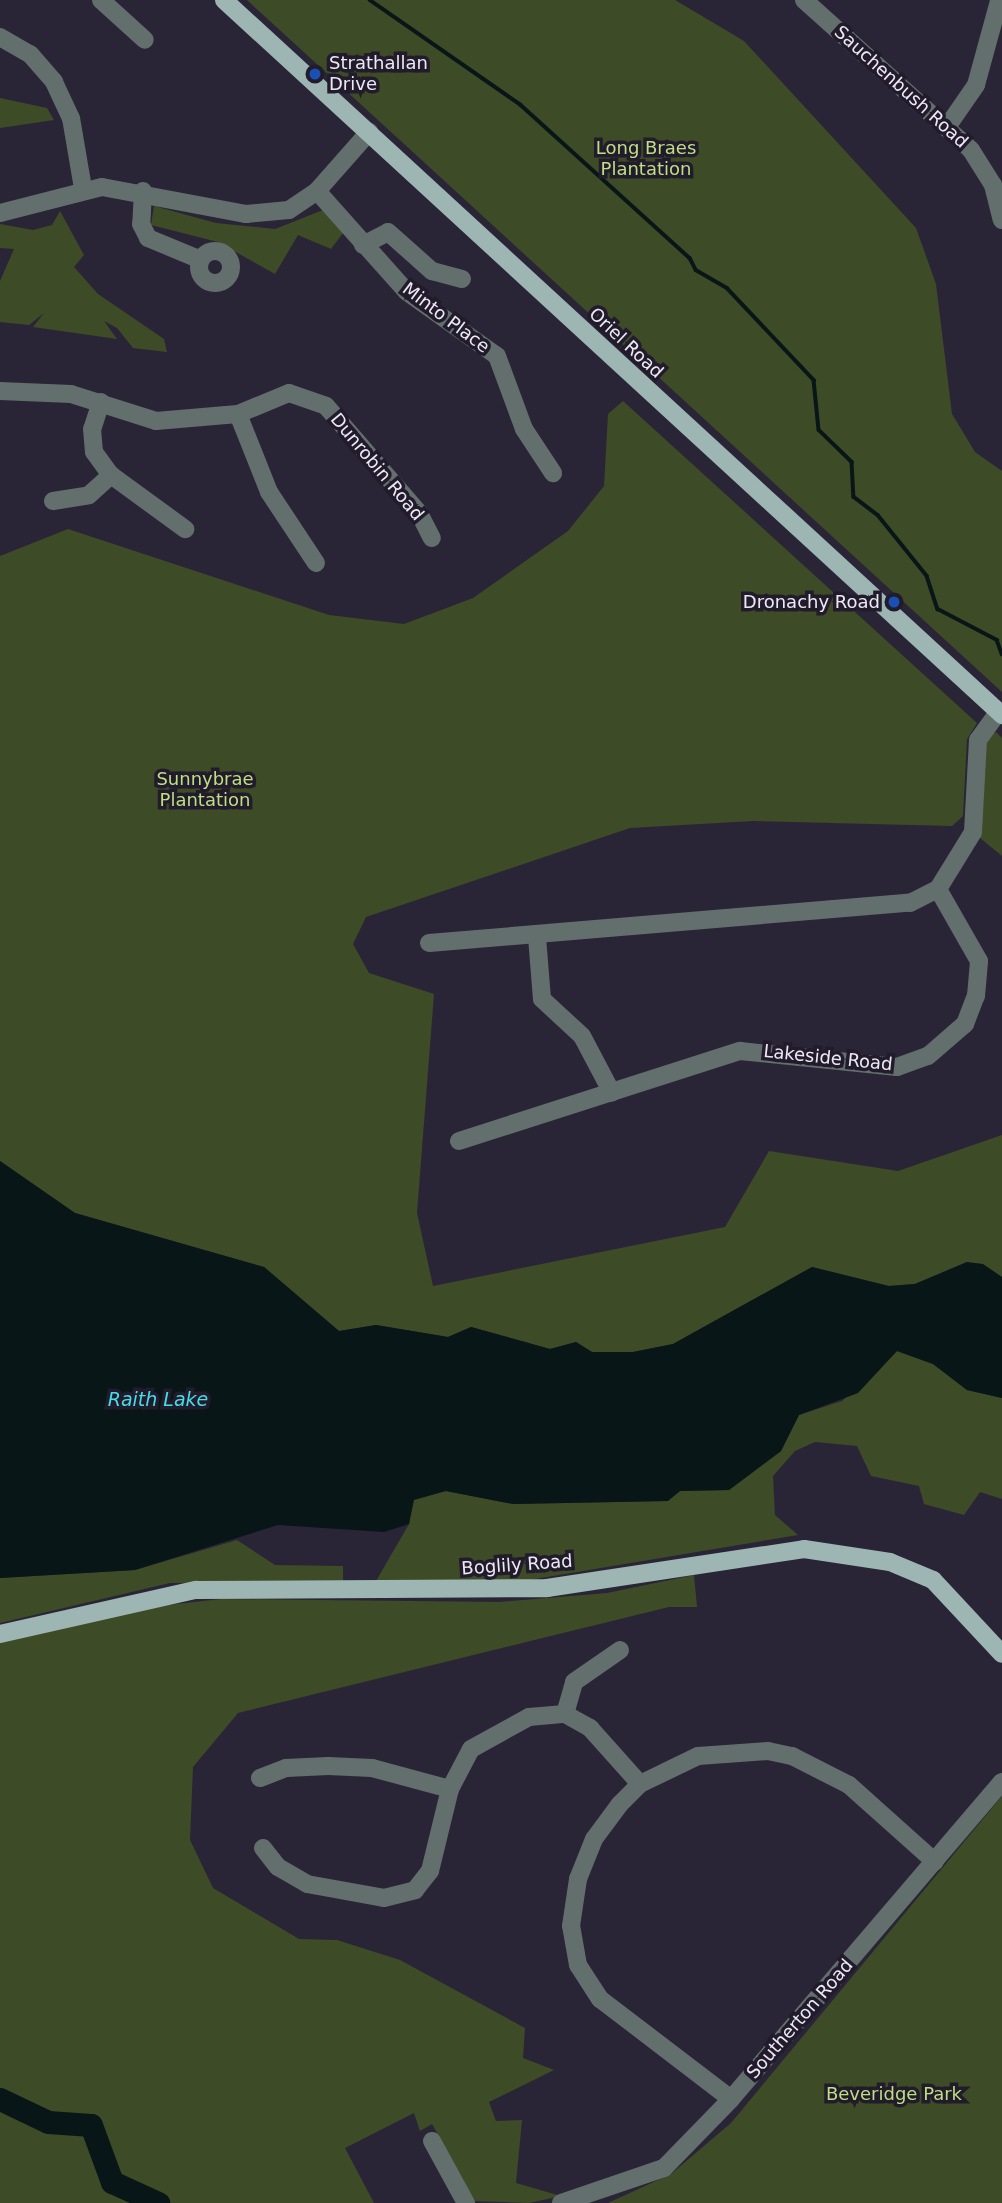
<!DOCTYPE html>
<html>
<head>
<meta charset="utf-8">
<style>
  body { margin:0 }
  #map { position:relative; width:1002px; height:2203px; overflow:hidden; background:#2a2536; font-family:"DejaVu Sans",sans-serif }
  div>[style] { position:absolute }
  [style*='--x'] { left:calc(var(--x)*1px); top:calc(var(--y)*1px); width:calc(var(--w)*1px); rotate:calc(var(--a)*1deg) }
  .green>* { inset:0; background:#3e4b27 }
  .water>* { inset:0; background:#081617 }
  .stream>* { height:3.5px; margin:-1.75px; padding:0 1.75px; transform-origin:1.75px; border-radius:1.75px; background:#081617 }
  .river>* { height:23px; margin:-11.5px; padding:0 11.5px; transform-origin:11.5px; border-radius:11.5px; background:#081617 }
  .minor>* { height:18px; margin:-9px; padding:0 9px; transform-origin:9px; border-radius:9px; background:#636f6d }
  .minor>.ring { margin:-9px; padding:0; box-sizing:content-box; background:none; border:18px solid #636f6d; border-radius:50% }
  .major>* { height:18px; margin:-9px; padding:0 9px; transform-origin:9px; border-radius:9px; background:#9db6b3 }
  .dots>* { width:19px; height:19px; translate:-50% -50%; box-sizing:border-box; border:4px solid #211b2c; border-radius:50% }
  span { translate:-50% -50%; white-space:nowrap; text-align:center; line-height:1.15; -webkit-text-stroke:7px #211b2c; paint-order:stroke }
  .poi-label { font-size:18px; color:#ece9f4 }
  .left { translate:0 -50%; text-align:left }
  .right { translate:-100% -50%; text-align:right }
  .street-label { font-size:18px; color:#ece9f4 }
  .park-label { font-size:18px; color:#bedf81 }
  .water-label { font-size:19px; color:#43dee7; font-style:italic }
</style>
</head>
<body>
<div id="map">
  <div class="green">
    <i style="clip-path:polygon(247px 0,675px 0,744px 41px,916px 228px,936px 284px,952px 414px,975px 452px,1002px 471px,1002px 692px)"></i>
    <i style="clip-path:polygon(0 98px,47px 108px,54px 120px,0 128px)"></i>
    <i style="clip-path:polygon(154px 206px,216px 223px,275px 229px,323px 210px,343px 233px,331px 249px,298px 235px,275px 274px,218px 242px,151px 225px)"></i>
    <i style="clip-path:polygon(60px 211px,84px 255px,74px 267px,98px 294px,164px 339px,167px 352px,133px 348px,117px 328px,104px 321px,117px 339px,33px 327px,44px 313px,29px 325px,0 322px,0 281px,14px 249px,0 248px,0 224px,33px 230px,52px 225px)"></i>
    <i style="clip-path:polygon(623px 401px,977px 723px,967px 739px,963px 816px,952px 826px,753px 821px,630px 828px,366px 917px,353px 944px,369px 973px,434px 994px,417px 1213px,433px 1286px,725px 1227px,769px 1151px,898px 1171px,1002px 1135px,1002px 1277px,967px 1262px,915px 1284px,888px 1286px,812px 1267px,673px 1344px,633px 1352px,592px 1352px,576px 1342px,550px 1349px,471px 1327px,448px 1337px,376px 1325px,339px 1331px,264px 1267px,75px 1213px,0 1161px,0 556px,68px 529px,329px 615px,404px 624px,473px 598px,568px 531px,604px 486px,608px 414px)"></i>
    <i style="clip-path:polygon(996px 732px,1002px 738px,1002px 856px,980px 838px,982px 741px)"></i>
    <i style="clip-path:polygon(897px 1351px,933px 1364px,967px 1390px,1002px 1398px,1002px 1499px,980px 1492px,964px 1515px,924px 1504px,919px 1486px,871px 1476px,857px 1446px,815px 1442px,795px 1451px,773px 1476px,775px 1515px,798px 1535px,529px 1580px,376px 1581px,409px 1524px,413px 1500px,424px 1494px,446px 1491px,513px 1504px,667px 1501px,680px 1491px,729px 1490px,781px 1451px,799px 1415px,842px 1401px)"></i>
    <i style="clip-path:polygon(237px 1540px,275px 1565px,343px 1566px,343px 1582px,170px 1583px,0 1623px,0 1578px,135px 1570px)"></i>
    <i style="clip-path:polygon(694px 1575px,697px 1607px,669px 1607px,238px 1713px,193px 1767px,190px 1840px,213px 1888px,299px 1939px,337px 1940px,400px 1960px,525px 2028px,523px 2058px,554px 2070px,489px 2102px,496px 2121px,522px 2120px,516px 2183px,561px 2196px,529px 2203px,475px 2201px,432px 2124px,420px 2131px,414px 2113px,345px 2148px,374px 2203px,0 2203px,0 1642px,141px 1608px,221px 1599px,499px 1602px,607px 1593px)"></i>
    <i style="clip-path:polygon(1002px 1796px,1002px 2203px,608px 2203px,671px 2174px,731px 2123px)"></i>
  </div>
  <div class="water">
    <i style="clip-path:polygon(0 1161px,75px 1213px,264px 1267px,339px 1331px,376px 1325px,448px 1337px,471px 1327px,550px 1349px,576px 1342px,592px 1352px,633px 1352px,673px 1344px,812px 1267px,889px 1286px,915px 1284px,967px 1262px,983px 1264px,1002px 1277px,1002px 1398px,967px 1390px,933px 1364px,897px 1351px,858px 1393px,799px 1415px,781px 1451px,729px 1490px,680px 1491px,668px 1501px,513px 1504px,446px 1491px,414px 1500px,409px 1524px,384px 1532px,278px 1525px,135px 1570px,0 1578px)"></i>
  </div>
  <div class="stream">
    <i style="--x:370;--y:0;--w:184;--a:34.8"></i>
    <i style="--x:521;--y:105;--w:228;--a:42.2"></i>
    <i style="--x:690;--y:258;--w:13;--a:63"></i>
    <i style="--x:696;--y:270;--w:36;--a:30"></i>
    <i style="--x:727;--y:288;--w:127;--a:46.6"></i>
    <i style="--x:814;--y:380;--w:50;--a:84.3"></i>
    <i style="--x:819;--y:430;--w:46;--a:44.1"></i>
    <i style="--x:852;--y:462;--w:35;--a:87"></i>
    <i style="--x:854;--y:497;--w:30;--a:37"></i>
    <i style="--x:878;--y:515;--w:78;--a:51.2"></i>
    <i style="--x:927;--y:576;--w:35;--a:72"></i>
    <i style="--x:938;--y:609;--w:67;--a:27.7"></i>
    <i style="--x:997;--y:640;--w:15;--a:70"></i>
  </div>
  <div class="river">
    <i style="--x:0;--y:2099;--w:53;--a:25.6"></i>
    <i style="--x:48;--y:2122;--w:43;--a:4"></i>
    <i style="--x:91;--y:2125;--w:61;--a:69.8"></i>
    <i style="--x:112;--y:2182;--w:51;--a:24.5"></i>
  </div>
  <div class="minor">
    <i style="--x:101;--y:0;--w:59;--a:42.3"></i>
    <i style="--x:804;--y:0;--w:224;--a:41.9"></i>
    <i style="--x:971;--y:150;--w:41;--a:57.8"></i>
    <i style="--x:993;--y:185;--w:36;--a:76"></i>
    <i style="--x:0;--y:37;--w:34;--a:30"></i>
    <i style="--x:30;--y:54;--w:37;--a:49"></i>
    <i style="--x:54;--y:82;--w:40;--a:65"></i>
    <i style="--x:71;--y:118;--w:71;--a:80.3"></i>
    <i style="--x:947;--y:127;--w:51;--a:-55.4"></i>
    <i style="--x:976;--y:85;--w:87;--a:-74.7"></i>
    <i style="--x:143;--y:191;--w:33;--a:93"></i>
    <i style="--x:141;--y:224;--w:16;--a:63"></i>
    <i style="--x:148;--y:238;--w:57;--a:22.5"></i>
    <i style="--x:317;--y:191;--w:135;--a:48.3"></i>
    <i style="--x:407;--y:292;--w:110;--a:35.4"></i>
    <i style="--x:497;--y:356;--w:78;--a:69.7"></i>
    <i style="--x:524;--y:429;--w:53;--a:56.6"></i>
    <i style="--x:0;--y:213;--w:105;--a:-14.3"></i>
    <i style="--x:102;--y:187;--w:147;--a:10.6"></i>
    <i style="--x:246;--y:214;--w:43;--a:-5.3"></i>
    <i style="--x:289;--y:210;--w:34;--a:-34"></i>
    <i style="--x:317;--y:191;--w:79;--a:-48.6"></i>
    <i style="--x:363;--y:245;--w:28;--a:-27"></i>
    <i style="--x:388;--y:232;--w:59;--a:41.6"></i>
    <i style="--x:432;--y:271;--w:31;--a:15"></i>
    <i class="ring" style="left:199px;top:251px;width:14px;height:14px"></i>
    <i style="--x:0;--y:391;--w:71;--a:2.4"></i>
    <i style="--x:71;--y:394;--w:89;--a:17.6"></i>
    <i style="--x:156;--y:421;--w:82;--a:-4.9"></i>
    <i style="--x:238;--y:414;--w:55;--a:-22.4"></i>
    <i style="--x:289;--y:393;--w:39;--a:19"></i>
    <i style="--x:326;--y:406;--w:142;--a:49"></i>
    <i style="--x:419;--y:513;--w:28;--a:63"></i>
    <i style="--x:101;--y:402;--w:28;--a:108"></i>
    <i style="--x:92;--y:429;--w:23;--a:85"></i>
    <i style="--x:94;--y:452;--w:29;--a:54"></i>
    <i style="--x:111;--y:475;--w:92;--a:36.1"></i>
    <i style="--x:238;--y:414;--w:84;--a:68.3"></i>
    <i style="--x:269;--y:492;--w:85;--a:56.5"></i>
    <i style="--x:53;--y:501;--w:36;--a:-9"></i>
    <i style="--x:89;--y:495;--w:30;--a:-42"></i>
    <i style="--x:537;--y:937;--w:62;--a:85.4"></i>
    <i style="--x:542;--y:999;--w:54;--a:42.8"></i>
    <i style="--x:582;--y:1036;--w:64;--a:62.2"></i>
    <i style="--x:429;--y:943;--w:483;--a:-4.8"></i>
    <i style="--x:910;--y:903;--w:31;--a:-27"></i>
    <i style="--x:938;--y:889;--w:67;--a:-58.4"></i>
    <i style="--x:973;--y:832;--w:92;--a:-86.9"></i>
    <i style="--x:978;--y:740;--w:34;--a:-54"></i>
    <i style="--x:459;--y:1141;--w:295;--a:-17.8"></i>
    <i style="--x:740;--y:1051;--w:158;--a:5.8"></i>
    <i style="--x:897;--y:1067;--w:33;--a:-20"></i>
    <i style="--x:928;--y:1056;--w:49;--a:-40.9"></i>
    <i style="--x:965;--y:1024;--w:30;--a:-69"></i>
    <i style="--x:976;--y:996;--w:35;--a:-85"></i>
    <i style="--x:979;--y:961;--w:83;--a:-119.7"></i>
    <i style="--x:565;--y:1714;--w:33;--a:-74"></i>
    <i style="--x:574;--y:1682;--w:56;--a:-34.8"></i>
    <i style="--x:260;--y:1778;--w:28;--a:-21"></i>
    <i style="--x:286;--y:1768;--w:42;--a:-2.7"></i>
    <i style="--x:328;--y:1766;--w:44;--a:2.6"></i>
    <i style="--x:372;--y:1768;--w:81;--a:15.1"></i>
    <i style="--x:263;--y:1848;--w:24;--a:52"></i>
    <i style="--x:278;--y:1867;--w:34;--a:30"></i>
    <i style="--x:307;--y:1884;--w:78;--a:10.3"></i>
    <i style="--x:384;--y:1898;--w:32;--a:-14"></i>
    <i style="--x:415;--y:1890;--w:24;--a:-52"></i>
    <i style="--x:430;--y:1871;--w:84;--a:-76.3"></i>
    <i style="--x:450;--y:1789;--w:45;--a:-62.3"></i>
    <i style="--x:471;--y:1749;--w:66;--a:-28.9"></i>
    <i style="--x:529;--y:1717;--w:36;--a:-5"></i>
    <i style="--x:565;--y:1714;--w:29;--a:29"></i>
    <i style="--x:590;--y:1728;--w:75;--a:48.2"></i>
    <i style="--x:731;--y:2099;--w:165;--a:-142.6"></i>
    <i style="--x:600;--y:1999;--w:40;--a:-122.9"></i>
    <i style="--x:578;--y:1965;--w:40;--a:-100"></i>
    <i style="--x:571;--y:1926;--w:48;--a:-81.5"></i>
    <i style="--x:578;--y:1879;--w:43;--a:-68.2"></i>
    <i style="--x:594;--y:1839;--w:44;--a:-53.4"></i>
    <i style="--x:620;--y:1804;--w:28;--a:-45"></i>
    <i style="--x:640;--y:1784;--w:64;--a:-25.8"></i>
    <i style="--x:698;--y:1756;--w:70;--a:-4.1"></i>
    <i style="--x:768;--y:1751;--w:25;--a:12"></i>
    <i style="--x:792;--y:1756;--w:64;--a:27"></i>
    <i style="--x:849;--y:1785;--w:115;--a:41.8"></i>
    <i style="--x:432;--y:2141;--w:71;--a:61.3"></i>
    <i style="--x:561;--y:2203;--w:109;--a:-18.8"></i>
    <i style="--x:664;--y:2168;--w:96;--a:-45.8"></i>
    <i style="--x:731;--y:2099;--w:417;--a:-49.5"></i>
  </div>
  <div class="major">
    <i style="--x:224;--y:0;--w:1057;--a:42.58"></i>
    <i style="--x:0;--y:1634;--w:201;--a:-12.7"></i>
    <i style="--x:196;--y:1590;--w:351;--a:-0.3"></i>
    <i style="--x:547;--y:1588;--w:260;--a:-8.6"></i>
    <i style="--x:804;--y:1549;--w:87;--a:8.6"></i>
    <i style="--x:890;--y:1562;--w:47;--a:22.7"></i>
    <i style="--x:933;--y:1580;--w:101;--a:47"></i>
  </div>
  <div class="dots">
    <i style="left:315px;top:74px;background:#1a4fb4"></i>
    <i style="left:894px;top:602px;background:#1a4fb4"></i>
  </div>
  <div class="poi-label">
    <span class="left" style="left:329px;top:74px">Strathallan<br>Drive</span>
    <span class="right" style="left:880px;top:602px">Dronachy Road</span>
  </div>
  <div class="street-label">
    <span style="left:901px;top:87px;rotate:42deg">Sauchenbush Road</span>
    <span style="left:446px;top:318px;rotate:37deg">Minto Place</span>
    <span style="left:626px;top:343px;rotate:43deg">Oriel Road</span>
    <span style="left:377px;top:467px;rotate:50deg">Dunrobin Road</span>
    <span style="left:828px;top:1058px;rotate:6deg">Lakeside Road</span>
    <span style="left:517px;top:1565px;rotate:-4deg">Boglily Road</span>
    <span style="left:800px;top:2019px;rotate:-49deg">Southerton Road</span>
  </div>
  <div class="park-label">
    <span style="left:646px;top:159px">Long Braes<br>Plantation</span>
    <span style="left:205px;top:790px">Sunnybrae<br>Plantation</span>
    <span style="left:894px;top:2094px">Beveridge Park</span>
  </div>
  <div class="water-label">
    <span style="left:158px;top:1400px">Raith Lake</span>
  </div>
</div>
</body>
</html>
